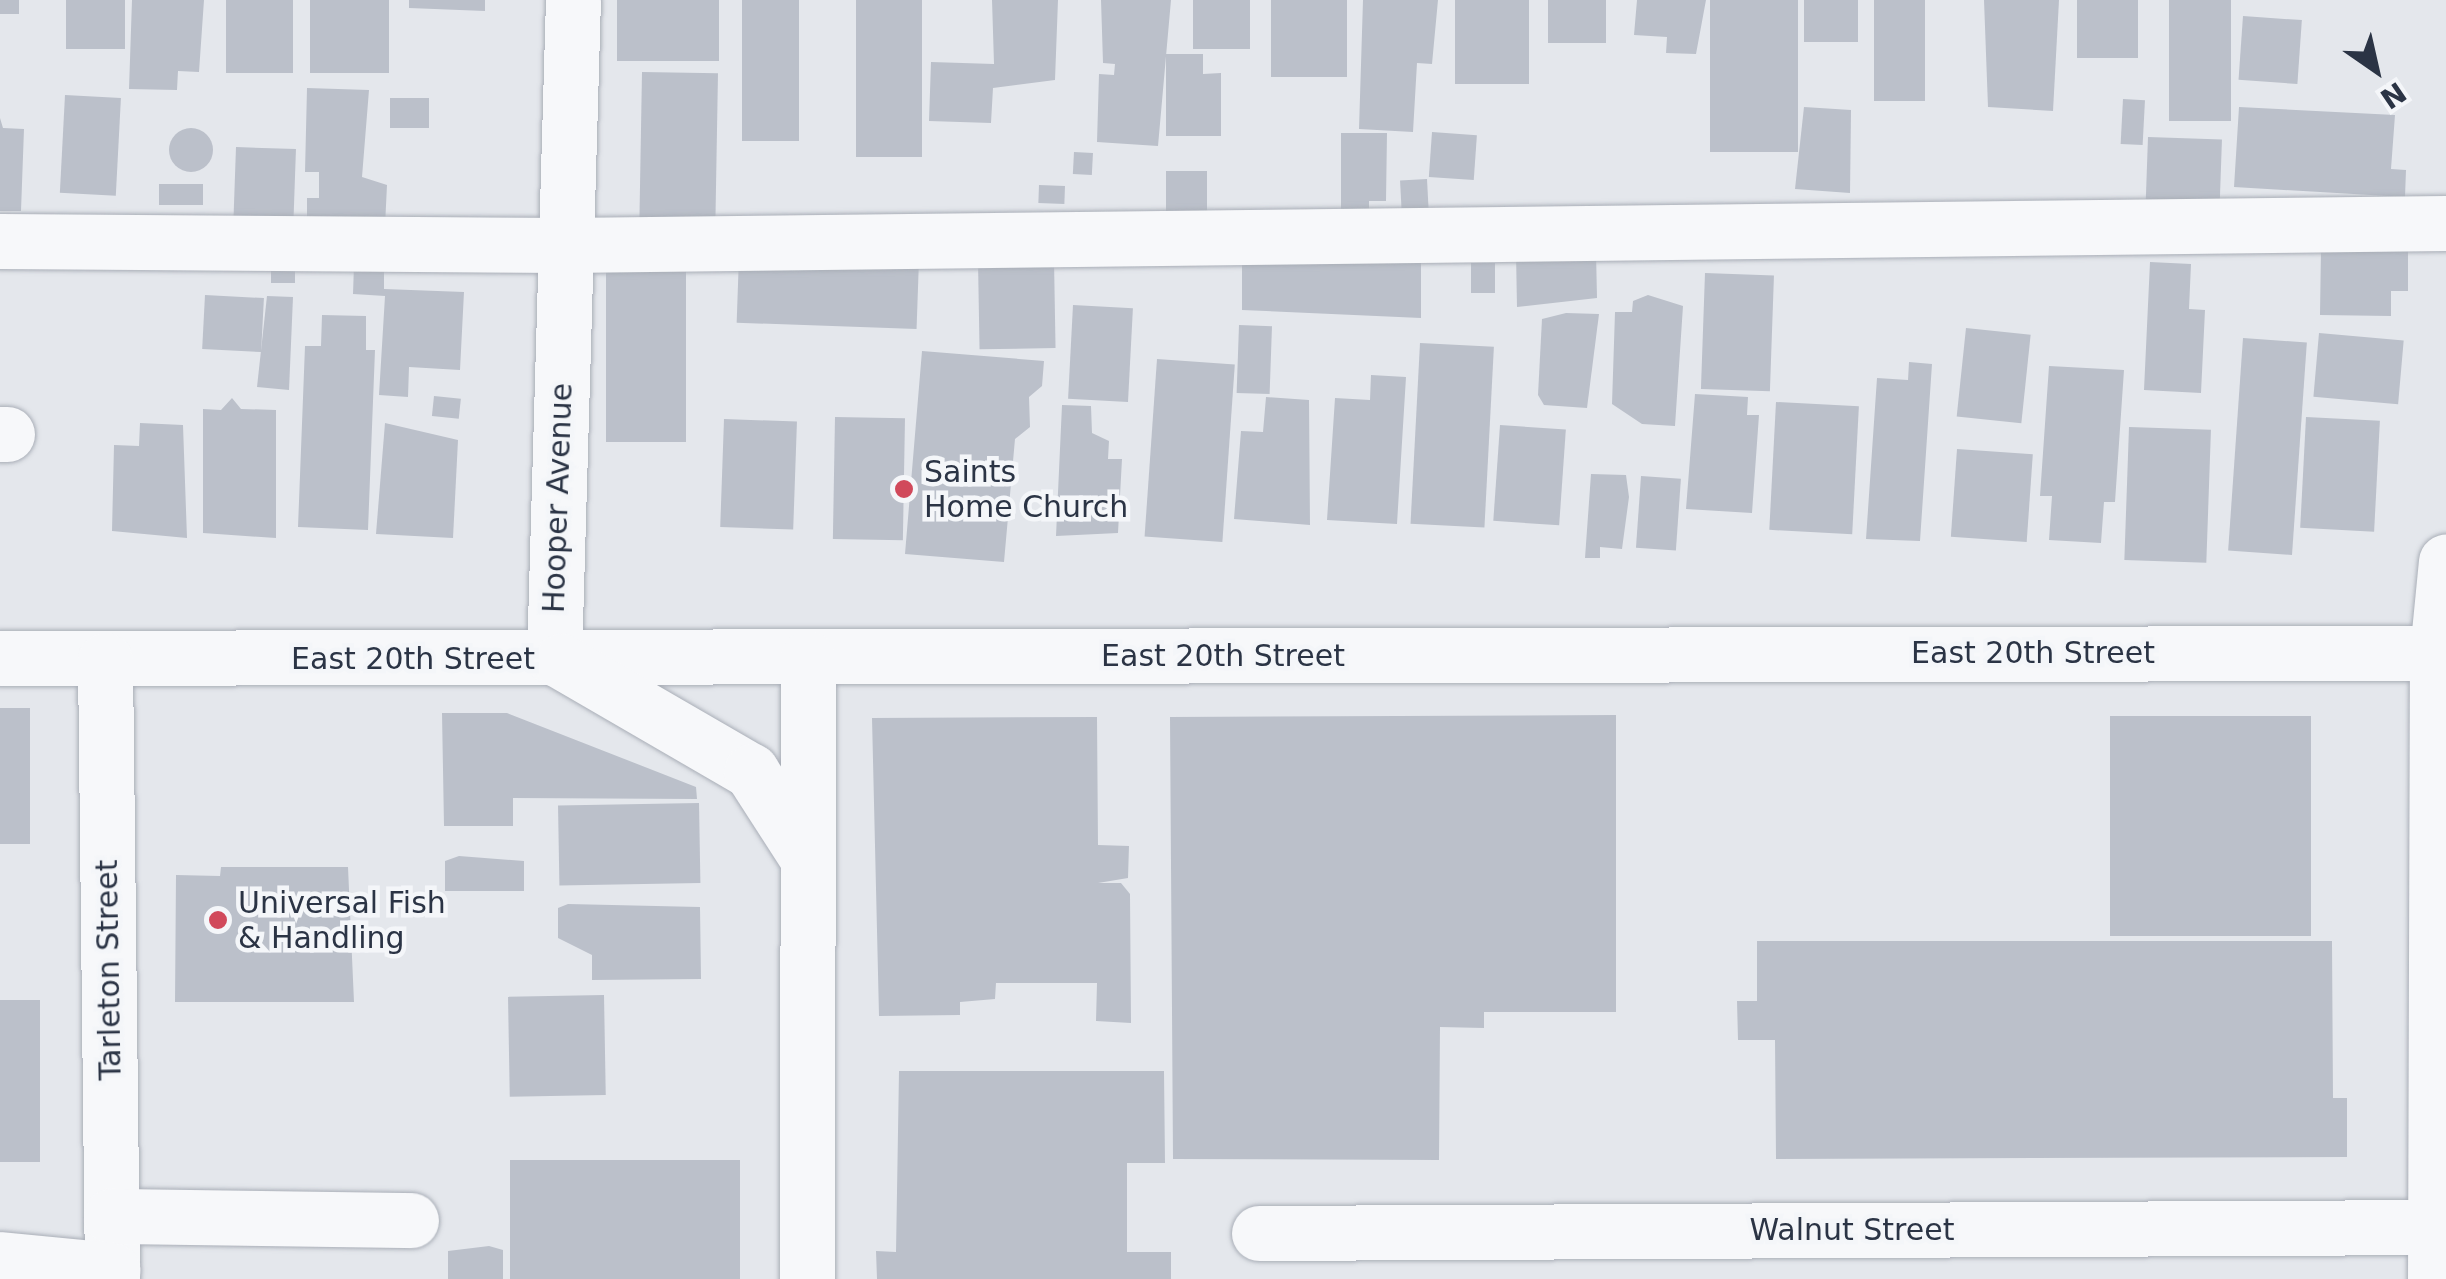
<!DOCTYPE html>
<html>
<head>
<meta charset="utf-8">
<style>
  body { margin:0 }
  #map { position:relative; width:2446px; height:1279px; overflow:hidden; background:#e4e7ec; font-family:"DejaVu Sans",sans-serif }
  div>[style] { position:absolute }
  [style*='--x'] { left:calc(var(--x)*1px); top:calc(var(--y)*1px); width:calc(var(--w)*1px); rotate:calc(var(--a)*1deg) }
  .building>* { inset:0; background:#bbc0ca; transform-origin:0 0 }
  .round { border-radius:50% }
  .roads { filter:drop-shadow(0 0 2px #a9aeb7) drop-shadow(0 0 2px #a9aeb7) }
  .minor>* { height:55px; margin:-27.5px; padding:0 27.5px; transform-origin:27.5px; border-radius:27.5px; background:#f7f8fa }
  .dots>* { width:28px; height:28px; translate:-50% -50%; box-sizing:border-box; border:5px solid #f4f6f9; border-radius:50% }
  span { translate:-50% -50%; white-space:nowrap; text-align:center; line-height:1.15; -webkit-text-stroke:9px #f4f6f9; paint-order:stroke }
  .poi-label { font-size:30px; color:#2b3445 }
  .left { translate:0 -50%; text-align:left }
  .street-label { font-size:30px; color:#2b3445 }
  .north { position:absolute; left:2326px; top:20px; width:100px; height:100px; -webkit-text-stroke:8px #f4f6f9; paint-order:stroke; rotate:146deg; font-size:28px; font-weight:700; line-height:40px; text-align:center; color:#2b3445 }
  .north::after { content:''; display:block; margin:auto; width:35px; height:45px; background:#2b3445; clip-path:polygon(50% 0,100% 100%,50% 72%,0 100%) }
</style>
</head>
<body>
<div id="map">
  <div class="building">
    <i style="left:0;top:0;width:19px;height:14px"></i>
    <i style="left:66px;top:0;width:59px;height:49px"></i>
    <i style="clip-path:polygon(132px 0,204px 0,199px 72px,178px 71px,177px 90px,129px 89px)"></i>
    <i style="left:226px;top:0;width:67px;height:73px"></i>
    <i style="left:310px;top:0;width:79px;height:73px"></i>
    <i style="clip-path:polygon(409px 0,485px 0,485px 11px,409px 8px)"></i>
    <i style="left:617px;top:0;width:102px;height:61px"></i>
    <i style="left:742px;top:0;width:57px;height:141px"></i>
    <i style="left:856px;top:0;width:66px;height:157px"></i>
    <i style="clip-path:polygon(992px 0,1058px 0,1055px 80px,993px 88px,991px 123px,929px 121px,931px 62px,994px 64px)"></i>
    <i style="clip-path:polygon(1101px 0,1171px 0,1158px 146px,1097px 142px,1099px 74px,1114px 75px,1115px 64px,1103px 63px)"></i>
    <i style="left:1193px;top:0;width:57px;height:49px"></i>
    <i style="left:1271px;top:0;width:76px;height:77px"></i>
    <i style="clip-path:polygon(1363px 0,1438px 0,1432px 64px,1417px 63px,1413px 132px,1359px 129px)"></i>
    <i style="left:1455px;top:0;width:74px;height:84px"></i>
    <i style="left:1548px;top:0;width:58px;height:43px"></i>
    <i style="clip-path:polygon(1637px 0,1706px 0,1696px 54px,1666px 53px,1667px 37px,1634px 35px)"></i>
    <i style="left:1710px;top:0;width:88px;height:152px"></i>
    <i style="left:1804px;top:0;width:54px;height:42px"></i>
    <i style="left:1874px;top:0;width:51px;height:101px"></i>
    <i style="clip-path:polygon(1984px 0,2059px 0,2053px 111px,1988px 107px)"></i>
    <i style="left:2077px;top:0;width:61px;height:58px"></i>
    <i style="left:2169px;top:0;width:62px;height:121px"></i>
    <i style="left:2243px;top:16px;width:59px;height:64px;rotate:4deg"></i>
    <i style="clip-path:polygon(1166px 54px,1203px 54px,1203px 74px,1221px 73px,1221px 136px,1166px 136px)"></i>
    <i style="left:642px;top:72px;width:76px;height:157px;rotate:1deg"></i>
    <i style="clip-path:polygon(307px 88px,369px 90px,362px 177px,387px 185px,385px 226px,307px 226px,307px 198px,319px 198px,319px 172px,305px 172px)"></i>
    <i style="left:65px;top:95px;width:56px;height:98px;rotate:3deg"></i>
    <i style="left:390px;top:98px;width:39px;height:30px"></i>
    <i style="left:2123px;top:99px;width:22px;height:45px;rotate:3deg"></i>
    <i style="clip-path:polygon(1804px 107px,1851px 110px,1850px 193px,1795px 189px)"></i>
    <i style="clip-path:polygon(2239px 107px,2395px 115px,2391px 169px,2406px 170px,2405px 197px,2234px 187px)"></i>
    <i style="clip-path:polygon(0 118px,3px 128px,24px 129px,21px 211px,0 211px)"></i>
    <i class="round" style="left:169px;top:128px;width:44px;height:44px"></i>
    <i style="left:1432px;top:132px;width:45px;height:45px;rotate:4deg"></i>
    <i style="clip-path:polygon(1341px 133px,1387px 133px,1386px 201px,1369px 201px,1369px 215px,1341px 214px)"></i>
    <i style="left:2148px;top:137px;width:74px;height:74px;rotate:2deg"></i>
    <i style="left:236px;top:147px;width:60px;height:78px;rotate:2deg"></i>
    <i style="left:1074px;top:152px;width:19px;height:22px;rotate:3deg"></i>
    <i style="left:1166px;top:171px;width:41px;height:48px"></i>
    <i style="left:1427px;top:179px;width:37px;height:27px;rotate:87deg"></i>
    <i style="left:159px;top:184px;width:44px;height:21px"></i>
    <i style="left:1039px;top:185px;width:26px;height:18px;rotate:2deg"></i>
    <i style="clip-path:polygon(2321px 248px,2408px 249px,2408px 291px,2391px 291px,2391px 316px,2320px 315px)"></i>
    <i style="clip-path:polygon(1516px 252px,1596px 252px,1597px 298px,1517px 307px)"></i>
    <i style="clip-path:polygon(1421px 254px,1421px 318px,1242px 310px,1242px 256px)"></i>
    <i style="left:919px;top:259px;width:70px;height:180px;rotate:92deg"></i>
    <i style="left:1054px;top:260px;width:88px;height:76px;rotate:89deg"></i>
    <i style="clip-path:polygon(2150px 262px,2191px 264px,2189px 309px,2205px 310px,2201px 393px,2144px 390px)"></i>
    <i style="left:1471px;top:263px;width:24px;height:30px"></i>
    <i style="clip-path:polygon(354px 265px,384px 267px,384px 289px,464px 292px,460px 370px,409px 367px,408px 397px,379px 395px,385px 296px,353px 294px)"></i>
    <i style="left:271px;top:266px;width:24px;height:17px"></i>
    <i style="left:606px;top:267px;width:80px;height:175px"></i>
    <i style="left:1705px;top:273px;width:69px;height:116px;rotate:2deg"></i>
    <i style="left:205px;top:295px;width:59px;height:54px;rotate:3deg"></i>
    <i style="clip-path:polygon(1648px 295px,1683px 306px,1675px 426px,1642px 424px,1612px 404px,1615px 312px,1632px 312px,1633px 301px)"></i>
    <i style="clip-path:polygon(267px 296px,293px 297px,289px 390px,257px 387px)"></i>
    <i style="left:1073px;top:305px;width:60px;height:94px;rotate:3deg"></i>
    <i style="clip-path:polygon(1566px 313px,1599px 314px,1587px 408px,1544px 405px,1538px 395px,1542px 319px)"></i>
    <i style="clip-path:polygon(322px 315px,366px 316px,366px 350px,375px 350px,368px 530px,298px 527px,305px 346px,321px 346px)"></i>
    <i style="left:1239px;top:325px;width:33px;height:68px;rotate:2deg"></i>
    <i style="left:1966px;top:328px;width:65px;height:89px;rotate:6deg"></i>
    <i style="left:2319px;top:333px;width:85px;height:64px;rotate:5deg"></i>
    <i style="left:2243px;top:338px;width:64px;height:213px;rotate:4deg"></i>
    <i style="left:1420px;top:343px;width:74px;height:181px;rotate:3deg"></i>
    <i style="clip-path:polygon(922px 351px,1044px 361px,1042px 386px,1029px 397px,1030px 427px,1015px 439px,1004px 562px,905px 554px)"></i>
    <i style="left:1157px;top:359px;width:78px;height:178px;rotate:4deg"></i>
    <i style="clip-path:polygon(1909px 362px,1932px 364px,1920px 541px,1866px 539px,1877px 378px,1908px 380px)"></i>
    <i style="clip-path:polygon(2049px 366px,2124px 370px,2115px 502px,2104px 502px,2101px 543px,2049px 540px,2052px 496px,2040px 496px)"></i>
    <i style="clip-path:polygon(1371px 375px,1406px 377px,1397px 524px,1327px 520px,1335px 398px,1370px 400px)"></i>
    <i style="clip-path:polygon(1695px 394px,1748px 397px,1747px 415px,1759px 415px,1752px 513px,1686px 509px)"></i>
    <i style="left:434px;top:396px;width:27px;height:20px;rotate:6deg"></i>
    <i style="clip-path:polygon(1266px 397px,1309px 400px,1310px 525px,1234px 519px,1241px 431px,1263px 432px)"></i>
    <i style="clip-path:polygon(232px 398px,241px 409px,276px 410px,276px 538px,203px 533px,203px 409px,221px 410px)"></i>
    <i style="left:1776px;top:402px;width:83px;height:128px;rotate:3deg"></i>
    <i style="clip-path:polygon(1062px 405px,1091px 406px,1092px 433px,1109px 441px,1108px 459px,1122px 459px,1118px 533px,1056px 536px)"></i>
    <i style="left:835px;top:417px;width:70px;height:122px;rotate:1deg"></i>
    <i style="left:2306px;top:417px;width:74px;height:111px;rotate:3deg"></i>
    <i style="left:724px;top:419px;width:73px;height:108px;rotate:2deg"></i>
    <i style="clip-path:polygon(140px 423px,183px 425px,187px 538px,112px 531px,114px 445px,139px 446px)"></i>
    <i style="clip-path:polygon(385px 423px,458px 440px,453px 538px,376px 534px)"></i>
    <i style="left:1500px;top:425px;width:66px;height:96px;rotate:4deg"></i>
    <i style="left:2129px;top:427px;width:82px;height:133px;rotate:2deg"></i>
    <i style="left:1957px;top:449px;width:76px;height:88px;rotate:4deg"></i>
    <i style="clip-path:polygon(1591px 474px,1626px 475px,1629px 497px,1622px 549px,1600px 547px,1600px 558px,1585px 558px)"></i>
    <i style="left:1641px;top:476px;width:40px;height:72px;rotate:4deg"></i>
    <i style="left:0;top:708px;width:30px;height:136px"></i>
    <i style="clip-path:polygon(442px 713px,507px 713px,696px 787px,697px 799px,513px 798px,513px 826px,444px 826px)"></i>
    <i style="clip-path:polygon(1616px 715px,1616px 1012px,1484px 1012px,1484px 1028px,1440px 1027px,1439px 1160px,1173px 1159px,1170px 717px)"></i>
    <i style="left:2110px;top:716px;width:201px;height:220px"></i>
    <i style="clip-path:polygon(1097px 717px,1098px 845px,1129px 846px,1128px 878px,1098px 883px,1121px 883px,1130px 894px,1131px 1023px,1096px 1021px,1097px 983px,996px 983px,995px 999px,960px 1002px,960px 1015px,879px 1016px,872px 718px)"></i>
    <i style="left:699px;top:803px;width:80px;height:141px;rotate:89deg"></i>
    <i style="clip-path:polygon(459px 856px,524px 861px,524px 891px,445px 891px,445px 861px)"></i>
    <i style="clip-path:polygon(221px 867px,348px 867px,354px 1002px,175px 1002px,176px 875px,220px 876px)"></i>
    <i style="clip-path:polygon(568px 904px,700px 907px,701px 979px,592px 980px,592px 955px,558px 938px,558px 908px)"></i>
    <i style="clip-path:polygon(1757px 941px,2332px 941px,2333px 1098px,2347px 1098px,2347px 1157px,1776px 1159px,1775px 1040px,1738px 1040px,1737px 1001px,1757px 1001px)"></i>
    <i style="left:604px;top:995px;width:100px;height:96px;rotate:89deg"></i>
    <i style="left:0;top:1000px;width:40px;height:162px"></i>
    <i style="clip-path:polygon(899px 1071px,1164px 1071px,1165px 1163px,1127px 1163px,1127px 1252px,1171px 1252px,1171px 1279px,877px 1279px,876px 1251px,896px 1252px)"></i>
    <i style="left:510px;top:1160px;width:230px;height:119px"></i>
    <i style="clip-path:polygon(489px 1246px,503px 1250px,503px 1279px,448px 1279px,448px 1251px)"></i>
  </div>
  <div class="roads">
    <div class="minor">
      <i style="--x:0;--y:241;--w:565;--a:0.41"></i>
      <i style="--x:565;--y:245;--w:1881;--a:-0.67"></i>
      <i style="--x:0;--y:434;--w:7;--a:0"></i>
      <i style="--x:0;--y:658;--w:2446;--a:-0.12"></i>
      <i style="--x:554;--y:658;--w:658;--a:-88.35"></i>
      <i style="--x:105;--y:660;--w:619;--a:89.35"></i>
      <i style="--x:561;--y:661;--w:220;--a:30.1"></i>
      <i style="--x:751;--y:771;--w:103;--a:57.2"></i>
      <i style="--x:111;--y:1216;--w:300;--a:0.8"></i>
      <i style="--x:1259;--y:1233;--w:1187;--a:-0.29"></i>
      <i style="--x:0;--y:1259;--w:113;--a:5.6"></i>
      <i style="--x:807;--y:1279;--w:621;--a:-89.91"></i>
      <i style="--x:2435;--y:1279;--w:626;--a:-89.82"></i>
      <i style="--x:2437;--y:653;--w:92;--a:-84.4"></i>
    </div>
  </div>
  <div class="dots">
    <i style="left:904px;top:489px;background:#d1495b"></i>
    <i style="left:218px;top:920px;background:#d1495b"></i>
  </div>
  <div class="poi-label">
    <span class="left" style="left:924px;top:489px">Saints<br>Home Church</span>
    <span class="left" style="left:238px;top:920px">Universal Fish<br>&amp; Handling</span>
  </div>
  <div class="street-label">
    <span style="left:558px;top:498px;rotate:-88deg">Hooper Avenue</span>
    <span style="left:2033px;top:653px">East 20th Street</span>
    <span style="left:1223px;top:656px">East 20th Street</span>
    <span style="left:413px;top:659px">East 20th Street</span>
    <span style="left:109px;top:970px;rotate:-91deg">Tarleton Street</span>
    <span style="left:1852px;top:1230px">Walnut Street</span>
  </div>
  <div class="north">N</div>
</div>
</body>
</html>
